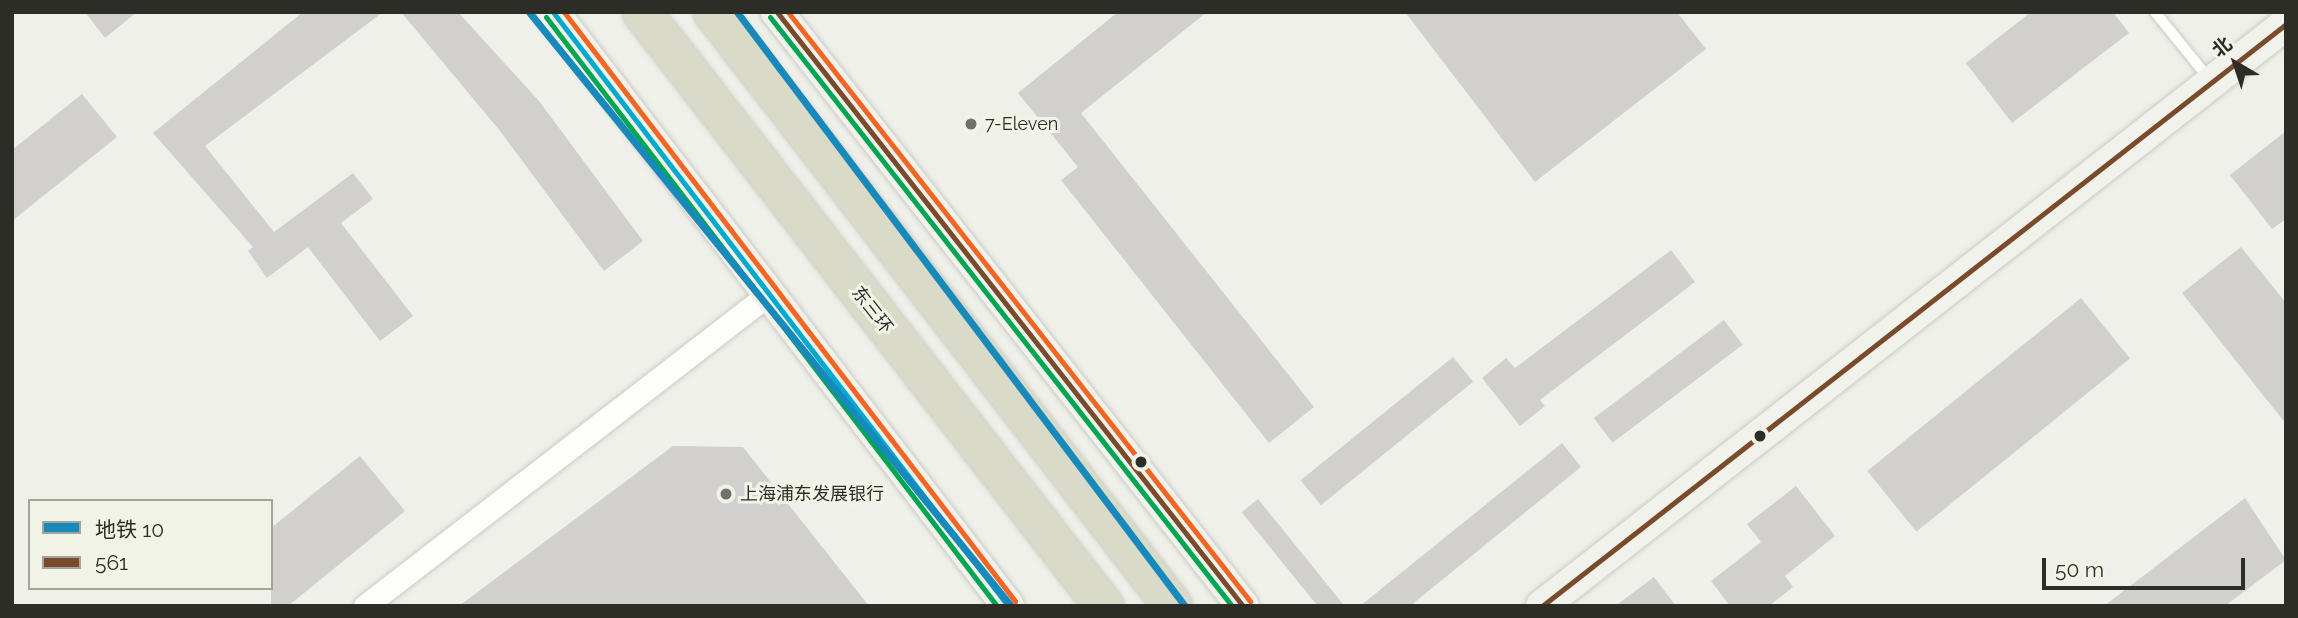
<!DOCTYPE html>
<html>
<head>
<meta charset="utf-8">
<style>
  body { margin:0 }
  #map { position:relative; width:2298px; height:618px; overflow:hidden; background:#f0f0ea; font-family:Raleway,"Noto Sans SC",sans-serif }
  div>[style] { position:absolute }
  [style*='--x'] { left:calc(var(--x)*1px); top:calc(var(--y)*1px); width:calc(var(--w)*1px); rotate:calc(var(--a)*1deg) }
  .building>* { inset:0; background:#d1d0ce; transform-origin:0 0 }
  .roads { filter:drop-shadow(0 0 2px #cbcbc6) drop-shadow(0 0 2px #cbcbc6) }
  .lane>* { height:10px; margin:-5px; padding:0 5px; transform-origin:5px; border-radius:5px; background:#fdfdfc }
  .street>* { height:23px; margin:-11.5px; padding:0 11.5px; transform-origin:11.5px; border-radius:11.5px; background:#fdfdfc }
  .secondary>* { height:32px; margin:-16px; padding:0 16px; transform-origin:16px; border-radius:16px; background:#f2f2ed }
  .highway>* { height:38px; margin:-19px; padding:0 19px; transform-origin:19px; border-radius:19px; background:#dadac9 }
  .bus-1>* { height:5px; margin:-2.5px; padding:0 2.5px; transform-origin:2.5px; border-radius:2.5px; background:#7a4b2a }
  .bus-2>* { height:5px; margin:-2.5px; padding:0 2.5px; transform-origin:2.5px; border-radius:2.5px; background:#00a651 }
  .bus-3>* { height:5px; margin:-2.5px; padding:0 2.5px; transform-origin:2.5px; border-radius:2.5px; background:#f26522 }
  .bus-4>* { height:5px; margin:-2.5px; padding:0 2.5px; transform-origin:2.5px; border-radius:2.5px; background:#00a9ce }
  .metro-1>* { height:7px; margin:-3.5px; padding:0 3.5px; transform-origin:3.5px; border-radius:3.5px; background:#178abb }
  .dots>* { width:19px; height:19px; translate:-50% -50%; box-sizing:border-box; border:4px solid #f2f3e7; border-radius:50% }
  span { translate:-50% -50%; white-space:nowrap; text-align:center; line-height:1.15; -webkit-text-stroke:6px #f2f3e7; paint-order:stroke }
  .poi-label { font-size:18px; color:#2d2d28 }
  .left { translate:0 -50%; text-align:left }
  .street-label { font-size:18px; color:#2d2d28 }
  .frame { position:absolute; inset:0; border:14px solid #2d2d28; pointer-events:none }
  .legend { position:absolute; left:28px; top:499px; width:245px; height:91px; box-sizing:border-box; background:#f2f3e7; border:2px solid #a3a49b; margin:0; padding:9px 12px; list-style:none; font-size:21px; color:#2d2d28 }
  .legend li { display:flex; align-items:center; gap:14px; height:35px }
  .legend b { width:35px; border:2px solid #a3a49b }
  .north { position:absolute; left:2200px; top:28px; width:70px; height:70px; -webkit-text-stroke:5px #f2f3e7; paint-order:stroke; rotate:321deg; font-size:19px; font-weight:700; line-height:28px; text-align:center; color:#2d2d28 }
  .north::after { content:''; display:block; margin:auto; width:24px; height:32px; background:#2d2d28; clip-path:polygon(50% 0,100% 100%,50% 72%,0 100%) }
  .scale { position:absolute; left:2042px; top:558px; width:203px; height:32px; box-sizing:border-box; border:4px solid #2d2d28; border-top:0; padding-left:9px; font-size:21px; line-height:24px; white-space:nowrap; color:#2d2d28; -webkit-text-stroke:5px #f2f3e7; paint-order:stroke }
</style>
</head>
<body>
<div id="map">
  <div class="building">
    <i style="clip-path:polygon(85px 12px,137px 12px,105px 38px)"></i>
    <i style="clip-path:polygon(303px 12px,383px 12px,205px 146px,274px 232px,353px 173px,373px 199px,341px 223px,413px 316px,380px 341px,308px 247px,267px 278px,248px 251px,253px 247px,153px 133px)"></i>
    <i style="clip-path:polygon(401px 12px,458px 12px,539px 101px,643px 241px,604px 271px,500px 131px)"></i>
    <i style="clip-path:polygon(1118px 12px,1207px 12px,1081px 113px,1314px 407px,1269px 443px,1061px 180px,1078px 167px,1018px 93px)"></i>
    <i style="clip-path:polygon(1405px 12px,1677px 12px,1706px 49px,1535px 182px)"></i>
    <i style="clip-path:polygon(2031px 12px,2113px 12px,2129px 33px,2012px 123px,1966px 63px)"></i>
    <i style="clip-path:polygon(82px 94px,117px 137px,12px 221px,12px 150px)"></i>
    <i style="clip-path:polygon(2286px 131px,2286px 219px,2272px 229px,2230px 175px)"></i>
    <i style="clip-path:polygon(2241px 247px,2286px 303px,2286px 424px,2182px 293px)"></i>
    <i style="clip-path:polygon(1671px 250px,1695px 282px,1540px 400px,1545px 406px,1520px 426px,1482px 378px,1506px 358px,1515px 368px)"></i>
    <i style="left:2081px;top:298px;width:78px;height:275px;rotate:51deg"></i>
    <i style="left:1724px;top:320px;width:31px;height:163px;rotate:53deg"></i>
    <i style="left:1453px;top:357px;width:32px;height:196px;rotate:51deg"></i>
    <i style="clip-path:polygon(1562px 443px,1581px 467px,1410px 606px,1360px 606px)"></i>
    <i style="clip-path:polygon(673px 446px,743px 447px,869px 606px,459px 606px)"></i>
    <i style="clip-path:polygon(360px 456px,405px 511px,288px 606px,271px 606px,271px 528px)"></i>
    <i style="clip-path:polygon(1796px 486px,1835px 536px,1785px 576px,1793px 587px,1769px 606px,1730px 606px,1711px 581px,1761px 542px,1747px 524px)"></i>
    <i style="clip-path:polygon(2245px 498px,2286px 560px,2225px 606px,2104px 606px)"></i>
    <i style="left:1258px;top:499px;width:137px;height:21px;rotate:51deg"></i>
    <i style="clip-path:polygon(1654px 577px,1676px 606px,1615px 606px)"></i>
  </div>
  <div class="roads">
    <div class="lane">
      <i style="--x:2155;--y:12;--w:87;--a:51"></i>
    </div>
    <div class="street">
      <i style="--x:365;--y:606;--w:512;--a:-37.7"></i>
    </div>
    <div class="secondary">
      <i style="--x:553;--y:12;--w:748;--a:52.55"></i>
      <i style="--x:777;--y:12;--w:755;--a:51.89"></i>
      <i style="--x:1542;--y:606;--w:945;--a:-38.03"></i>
    </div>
    <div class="highway">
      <i style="--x:642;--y:12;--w:753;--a:52.13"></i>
      <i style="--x:713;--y:12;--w:751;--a:52.25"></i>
    </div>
  </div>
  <div class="bus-1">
    <i style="--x:777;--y:12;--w:755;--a:51.89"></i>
    <i style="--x:1542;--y:606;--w:945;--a:-38.03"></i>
  </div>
  <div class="bus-2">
    <i style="--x:546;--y:17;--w:742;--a:52.56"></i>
    <i style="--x:770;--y:17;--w:749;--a:51.89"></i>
  </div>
  <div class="bus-3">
    <i style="--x:564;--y:12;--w:742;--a:52.56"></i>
    <i style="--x:788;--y:12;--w:749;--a:51.89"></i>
  </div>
  <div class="bus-4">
    <i style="--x:553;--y:12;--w:748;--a:52.55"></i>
  </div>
  <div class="metro-1">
    <i style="--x:529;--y:12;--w:765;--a:50.94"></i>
    <i style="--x:737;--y:12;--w:744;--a:52.98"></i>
  </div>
  <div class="dots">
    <i style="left:971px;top:124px;background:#71716c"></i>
    <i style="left:1760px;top:436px;background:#2d2d28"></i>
    <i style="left:1141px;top:462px;background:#2d2d28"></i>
    <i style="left:726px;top:494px;background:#71716c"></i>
  </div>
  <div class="poi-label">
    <span class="left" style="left:985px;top:124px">7-Eleven</span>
    <span class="left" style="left:740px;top:494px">上海浦东发展银行</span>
  </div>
  <div class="street-label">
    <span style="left:872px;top:310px;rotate:52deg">东三环</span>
  </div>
  <div class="frame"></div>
  <ul class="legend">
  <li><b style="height:9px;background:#178abb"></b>地铁 10</li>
  <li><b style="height:9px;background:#7a4b2a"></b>561</li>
  </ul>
  <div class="north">北</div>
  <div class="scale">50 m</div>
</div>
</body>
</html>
